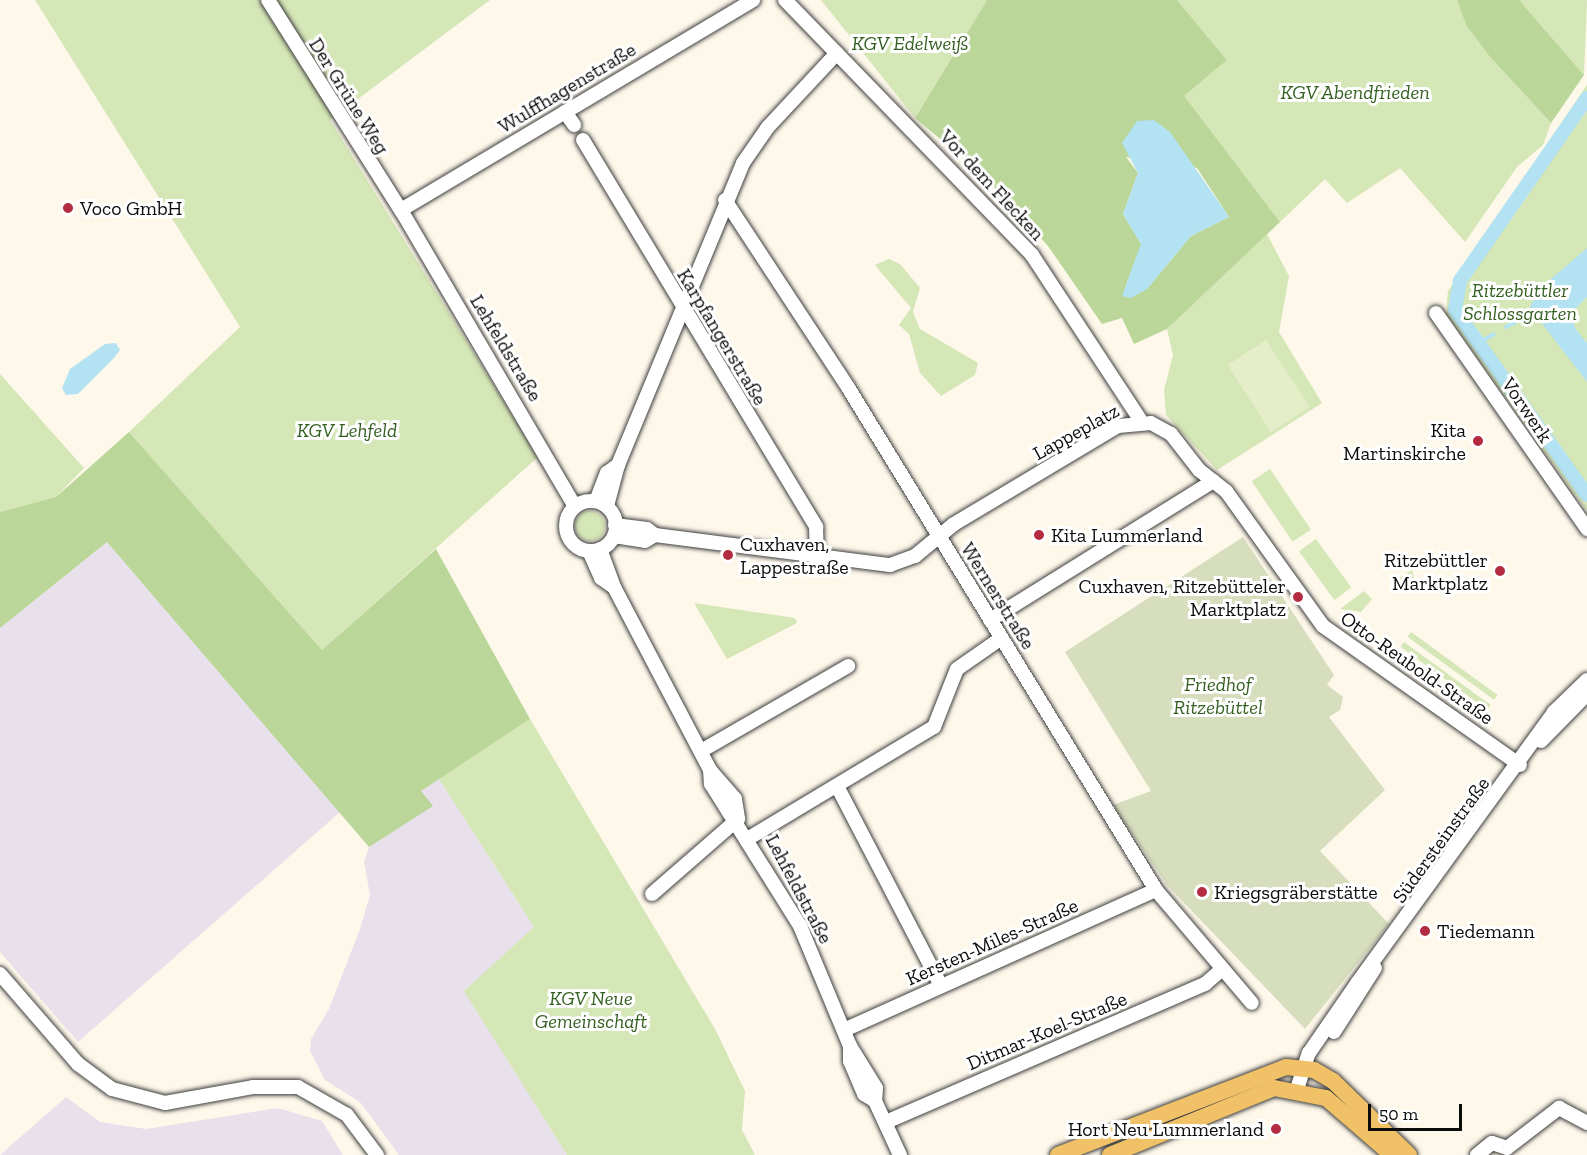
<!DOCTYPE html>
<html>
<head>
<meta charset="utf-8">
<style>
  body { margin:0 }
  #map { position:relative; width:1587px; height:1155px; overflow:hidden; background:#fef8eb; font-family:"Zilla Slab",serif }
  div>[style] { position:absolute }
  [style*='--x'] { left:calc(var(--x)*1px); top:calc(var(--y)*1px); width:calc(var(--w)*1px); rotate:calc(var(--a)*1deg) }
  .industrial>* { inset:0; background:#e8e0ea }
  .green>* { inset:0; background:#d5e6b7; transform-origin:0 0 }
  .round { border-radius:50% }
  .forest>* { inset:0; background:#bad698 }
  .cemetery>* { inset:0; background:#d7debe }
  .pitch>* { inset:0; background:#e5eec9; transform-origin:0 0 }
  .water>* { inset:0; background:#b3e2f2 }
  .stream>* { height:4px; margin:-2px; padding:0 2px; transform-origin:2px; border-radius:2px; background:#b3e2f2 }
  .canal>* { height:14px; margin:-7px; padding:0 7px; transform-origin:7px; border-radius:7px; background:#b3e2f2 }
  .roads { filter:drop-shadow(0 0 2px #3f3f3f) drop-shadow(0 0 2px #3f3f3f) }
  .minor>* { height:14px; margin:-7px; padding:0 7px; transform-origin:7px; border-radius:7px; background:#fff }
  .minor>.ring { margin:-7px; padding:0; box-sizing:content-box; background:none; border:14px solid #fff; border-radius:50% }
  .major>* { height:16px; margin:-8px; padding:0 8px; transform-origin:8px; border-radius:8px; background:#f1c168 }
  .dots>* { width:16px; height:16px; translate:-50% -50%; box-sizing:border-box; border:3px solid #fff; border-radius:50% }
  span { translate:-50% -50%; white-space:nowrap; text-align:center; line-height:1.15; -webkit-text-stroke:6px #fff; paint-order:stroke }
  .park-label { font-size:20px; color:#345f20; font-style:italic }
  .street-label { font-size:20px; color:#0c0c0c }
  .poi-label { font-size:20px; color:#0c0c0c }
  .left { translate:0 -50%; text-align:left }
  .right { translate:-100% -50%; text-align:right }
  .scale { position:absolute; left:1368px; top:1104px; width:94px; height:27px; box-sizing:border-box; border:3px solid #0c0c0c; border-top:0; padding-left:8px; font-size:18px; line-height:21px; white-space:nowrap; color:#0c0c0c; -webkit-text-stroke:4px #fff; paint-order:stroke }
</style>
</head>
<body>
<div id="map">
  <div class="industrial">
    <i style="clip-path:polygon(107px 542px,340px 812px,78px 1042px,0 952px,0 628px)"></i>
    <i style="clip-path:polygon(439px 779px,534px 927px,465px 991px,567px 1155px,399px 1155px,360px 1102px,325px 1080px,310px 1051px,311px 1039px,329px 1009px,360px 929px,370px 895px,364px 862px,369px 847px,432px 806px,421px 791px)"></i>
    <i style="clip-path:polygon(66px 1097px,100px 1122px,146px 1129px,278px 1108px,322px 1121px,343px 1155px,0 1155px)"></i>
  </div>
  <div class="green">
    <i style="clip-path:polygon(35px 0,490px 0,330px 120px,538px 457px,322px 650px,129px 432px,240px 327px)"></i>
    <i style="clip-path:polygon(821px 0,987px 0,915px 118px)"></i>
    <i style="clip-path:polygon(1177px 0,1457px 0,1466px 25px,1490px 57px,1551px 123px,1543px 145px,1517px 167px,1465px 242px,1400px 168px,1347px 203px,1325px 179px,1280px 222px,1183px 96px,1227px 60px)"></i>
    <i style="clip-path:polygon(1519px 0,1587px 0,1584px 75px)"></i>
    <i style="clip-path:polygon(1587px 85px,1587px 511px,1446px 314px,1448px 291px)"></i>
    <i style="clip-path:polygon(1267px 234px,1289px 276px,1279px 332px,1322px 403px,1217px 470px,1166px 415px,1164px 390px,1173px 355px,1167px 329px)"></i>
    <i style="clip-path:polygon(889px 259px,900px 264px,920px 288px,913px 312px,920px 329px,978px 363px,975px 375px,941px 396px,920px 373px,909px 334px,899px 325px,911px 308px,875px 265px)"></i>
    <i style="clip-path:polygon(0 374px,84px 468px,56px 497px,0 512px)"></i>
    <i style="left:1270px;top:469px;width:73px;height:22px;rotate:56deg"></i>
    <i class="round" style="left:575px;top:511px;width:30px;height:30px"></i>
    <i style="left:1316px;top:539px;width:60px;height:21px;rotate:54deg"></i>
    <i style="clip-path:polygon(1412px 570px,1414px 578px,1401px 590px,1395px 581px)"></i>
    <i style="clip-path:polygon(1364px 591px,1372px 599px,1361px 612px,1340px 609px)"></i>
    <i style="clip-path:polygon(694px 603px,795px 618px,797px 623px,727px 659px)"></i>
    <i style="left:1411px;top:632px;width:107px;height:6px;rotate:36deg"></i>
    <i style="left:1404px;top:642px;width:107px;height:6px;rotate:36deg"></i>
    <i style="clip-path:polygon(1396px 652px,1483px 715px,1479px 719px,1393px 658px)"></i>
    <i style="clip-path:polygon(530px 719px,715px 1029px,745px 1091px,742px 1130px,755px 1155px,567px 1155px,464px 991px,534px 927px,439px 779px)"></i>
  </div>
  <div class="forest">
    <i style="clip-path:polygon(evenodd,987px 0,1177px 0,1227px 60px,1184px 96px,1280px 222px,1167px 329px,1134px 344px,1122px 318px,1102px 324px,1048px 246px,982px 174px,915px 118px,987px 0,1126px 157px,1197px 168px,1229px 217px,1191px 236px,1147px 289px,1127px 281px,1138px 265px,1141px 244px,1123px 214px,1138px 173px,1126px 157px)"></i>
    <i style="clip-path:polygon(1457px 0,1519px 0,1584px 75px,1551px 123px,1490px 57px,1466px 25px)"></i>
    <i style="clip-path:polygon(129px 432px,322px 650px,436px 549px,530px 719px,421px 791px,433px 806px,369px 847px,107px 542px,0 628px,0 512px,56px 497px)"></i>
  </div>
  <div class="cemetery">
    <i style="clip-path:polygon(1243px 537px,1334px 675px,1327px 685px,1343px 697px,1340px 710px,1329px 717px,1385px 790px,1320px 851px,1389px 924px,1305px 1029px,1167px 885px,1113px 805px,1151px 791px,1065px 652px)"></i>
  </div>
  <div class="pitch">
    <i style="left:1266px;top:340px;width:80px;height:46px;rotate:57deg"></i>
  </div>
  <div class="water">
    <i style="clip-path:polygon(1154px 120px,1170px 132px,1229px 217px,1191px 236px,1147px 289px,1131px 298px,1122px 296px,1141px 244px,1123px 214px,1138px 173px,1122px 143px,1137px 121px)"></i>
    <i style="clip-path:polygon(1587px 248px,1587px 297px,1572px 312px,1575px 328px,1587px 343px,1587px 382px,1530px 308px,1536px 292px)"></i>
    <i style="clip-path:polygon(116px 343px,120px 350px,114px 358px,78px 394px,66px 395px,62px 388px,70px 369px,105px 344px)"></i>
  </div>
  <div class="stream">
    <i style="--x:1506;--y:327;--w:36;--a:-28"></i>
    <i style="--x:1478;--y:343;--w:18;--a:-29"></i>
  </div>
  <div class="canal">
    <i style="--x:1587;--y:98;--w:223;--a:124.8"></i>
    <i style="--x:1460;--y:281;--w:29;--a:100"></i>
    <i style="--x:1455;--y:310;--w:227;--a:54.5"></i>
  </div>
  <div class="roads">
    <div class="minor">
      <i style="--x:268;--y:0;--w:249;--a:57.7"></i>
      <i style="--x:401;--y:210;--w:343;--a:59.6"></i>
      <i style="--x:785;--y:0;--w:355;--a:45.9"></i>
      <i style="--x:1032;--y:255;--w:199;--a:56.7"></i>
      <i style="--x:565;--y:112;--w:16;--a:55"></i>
      <i style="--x:583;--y:140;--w:452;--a:58.9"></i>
      <i style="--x:816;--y:527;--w:30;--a:88"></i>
      <i style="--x:725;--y:200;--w:226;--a:56.7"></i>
      <i style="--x:849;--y:389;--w:588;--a:58.5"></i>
      <i style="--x:1156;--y:890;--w:148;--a:49.7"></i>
      <i style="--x:401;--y:210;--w:410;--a:-30.8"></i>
      <i style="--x:1436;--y:313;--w:264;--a:55"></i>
      <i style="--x:596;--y:501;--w:30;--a:-69"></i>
      <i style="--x:607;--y:473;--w:14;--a:-36"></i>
      <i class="ring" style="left:566px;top:501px;width:36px;height:36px"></i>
      <i style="--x:607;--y:506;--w:42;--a:-75"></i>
      <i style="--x:618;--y:465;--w:327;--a:-67.5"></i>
      <i style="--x:743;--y:163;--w:44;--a:-55.2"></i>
      <i style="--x:768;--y:127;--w:101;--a:-47"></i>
      <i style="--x:615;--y:525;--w:32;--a:7"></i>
      <i style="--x:647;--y:529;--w:10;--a:37"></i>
      <i style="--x:655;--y:535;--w:237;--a:7.3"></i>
      <i style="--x:890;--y:565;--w:27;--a:-20"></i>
      <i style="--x:915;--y:556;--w:50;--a:-39.4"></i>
      <i style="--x:954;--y:524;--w:191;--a:-30.9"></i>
      <i style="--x:1118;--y:426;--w:33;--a:-5"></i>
      <i style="--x:1151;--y:423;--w:23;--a:29"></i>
      <i style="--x:1171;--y:434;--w:46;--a:52.1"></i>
      <i style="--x:1199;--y:470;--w:34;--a:38"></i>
      <i style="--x:1226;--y:491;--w:166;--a:54.3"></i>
      <i style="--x:1323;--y:626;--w:241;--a:35.2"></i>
      <i style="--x:614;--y:536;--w:31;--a:9"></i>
      <i style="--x:645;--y:541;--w:12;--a:-31"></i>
      <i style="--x:600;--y:549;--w:40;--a:69.8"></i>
      <i style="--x:614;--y:587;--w:207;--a:62.3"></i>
      <i style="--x:710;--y:770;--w:14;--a:86"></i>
      <i style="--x:711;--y:784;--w:168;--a:57.9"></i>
      <i style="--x:800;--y:926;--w:130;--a:67.4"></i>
      <i style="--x:850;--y:1046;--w:49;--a:58.2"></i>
      <i style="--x:876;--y:1088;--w:13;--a:94"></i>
      <i style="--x:589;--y:551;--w:30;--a:66"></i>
      <i style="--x:601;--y:578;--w:16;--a:35"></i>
      <i style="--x:990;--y:620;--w:263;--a:-31.9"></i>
      <i style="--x:1541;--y:741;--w:66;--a:-45.6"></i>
      <i style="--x:701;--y:751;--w:170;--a:-30"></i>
      <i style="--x:710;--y:770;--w:38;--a:49"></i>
      <i style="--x:735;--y:799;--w:20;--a:81"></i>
      <i style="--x:837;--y:786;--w:223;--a:62.5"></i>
      <i style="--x:749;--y:838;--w:216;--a:-31"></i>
      <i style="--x:934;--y:727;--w:62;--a:-68.4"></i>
      <i style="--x:957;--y:669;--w:52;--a:-34.9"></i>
      <i style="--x:652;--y:894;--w:114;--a:-41.1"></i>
      <i style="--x:0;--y:974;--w:119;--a:49.1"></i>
      <i style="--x:78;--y:1064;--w:42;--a:36.3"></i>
      <i style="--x:112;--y:1089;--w:55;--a:14.8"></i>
      <i style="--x:165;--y:1103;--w:89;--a:-10.3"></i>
      <i style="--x:253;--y:1087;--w:45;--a:0"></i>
      <i style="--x:298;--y:1087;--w:56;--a:29.7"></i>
      <i style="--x:347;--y:1115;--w:50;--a:53.1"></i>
      <i style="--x:844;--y:1030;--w:342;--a:-24.2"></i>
      <i style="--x:1334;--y:1032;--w:76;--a:-57.4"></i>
      <i style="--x:850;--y:1046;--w:15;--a:90"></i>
      <i style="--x:850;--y:1061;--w:36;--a:67"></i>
      <i style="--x:864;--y:1094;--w:13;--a:32"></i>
      <i style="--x:875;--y:1101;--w:60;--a:65.2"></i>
      <i style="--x:1297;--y:1089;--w:38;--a:-72"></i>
      <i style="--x:1309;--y:1053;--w:86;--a:-55.4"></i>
      <i style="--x:1358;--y:982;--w:334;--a:-54"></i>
      <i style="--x:1554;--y:712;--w:46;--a:-44.1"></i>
      <i style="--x:886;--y:1122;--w:348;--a:-23.4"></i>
      <i style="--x:1205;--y:984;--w:21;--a:-41"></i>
      <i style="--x:1477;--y:1155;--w:19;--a:-39"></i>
      <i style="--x:1492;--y:1143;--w:16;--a:18"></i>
      <i style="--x:1507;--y:1148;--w:66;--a:-37.6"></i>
      <i style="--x:1559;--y:1108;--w:32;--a:28"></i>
    </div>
    <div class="major">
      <i style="--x:1058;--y:1155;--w:244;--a:-21.1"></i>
      <i style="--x:1286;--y:1067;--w:28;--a:6"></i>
      <i style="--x:1314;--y:1070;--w:22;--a:30"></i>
      <i style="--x:1333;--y:1081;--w:106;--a:44.2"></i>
      <i style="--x:1110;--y:1155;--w:177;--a:-22.2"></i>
      <i style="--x:1274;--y:1088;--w:53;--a:10.9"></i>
      <i style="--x:1326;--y:1098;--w:87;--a:40.8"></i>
    </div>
  </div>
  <div class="dots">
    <i style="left:68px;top:208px;background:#b42c41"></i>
    <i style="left:1478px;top:441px;background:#b42c41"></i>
    <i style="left:1039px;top:535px;background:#b42c41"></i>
    <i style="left:728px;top:555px;background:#b42c41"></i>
    <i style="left:1500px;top:571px;background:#b42c41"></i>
    <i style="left:1298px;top:597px;background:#b42c41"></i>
    <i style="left:1202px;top:892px;background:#b42c41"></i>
    <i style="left:1425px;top:931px;background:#b42c41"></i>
    <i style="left:1276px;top:1129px;background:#b42c41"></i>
  </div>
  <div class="park-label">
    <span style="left:910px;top:43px">KGV Edelweiß</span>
    <span style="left:1355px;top:92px">KGV Abendfrieden</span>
    <span style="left:1520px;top:302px">Ritzebüttler<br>Schlossgarten</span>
    <span style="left:347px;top:430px">KGV Lehfeld</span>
    <span style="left:1218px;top:696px">Friedhof<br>Ritzebüttel</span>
    <span style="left:591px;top:1010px">KGV Neue<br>Gemeinschaft</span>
  </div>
  <div class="street-label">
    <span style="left:567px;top:88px;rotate:-31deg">Wulffhagenstraße</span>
    <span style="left:349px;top:96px;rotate:58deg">Der Grüne Weg</span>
    <span style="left:992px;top:185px;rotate:47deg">Vor dem Flecken</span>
    <span style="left:722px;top:337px;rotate:59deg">Karpfangerstraße</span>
    <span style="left:506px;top:348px;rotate:59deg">Lehfeldstraße</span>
    <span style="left:1527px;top:410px;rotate:56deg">Vorwerk</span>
    <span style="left:1076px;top:432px;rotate:-29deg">Lappeplatz</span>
    <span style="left:998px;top:596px;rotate:58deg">Wernerstraße</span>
    <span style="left:1417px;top:668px;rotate:35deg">Otto-Reubold-Straße</span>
    <span style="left:1441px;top:840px;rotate:-54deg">Südersteinstraße</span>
    <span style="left:799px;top:889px;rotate:62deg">Lehfeldstraße</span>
    <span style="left:992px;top:942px;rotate:-24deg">Kersten-Miles-Straße</span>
    <span style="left:1047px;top:1031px;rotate:-23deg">Ditmar-Koel-Straße</span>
  </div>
  <div class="poi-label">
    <span class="left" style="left:80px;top:208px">Voco GmbH</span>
    <span class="right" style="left:1466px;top:442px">Kita<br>Martinskirche</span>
    <span class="left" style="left:1051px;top:535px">Kita Lummerland</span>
    <span class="left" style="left:740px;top:556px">Cuxhaven,<br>Lappestraße</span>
    <span class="right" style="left:1488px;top:572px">Ritzebüttler<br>Marktplatz</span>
    <span class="right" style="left:1286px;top:598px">Cuxhaven, Ritzebütteler<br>Marktplatz</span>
    <span class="left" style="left:1214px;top:892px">Kriegsgräberstätte</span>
    <span class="left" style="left:1437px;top:931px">Tiedemann</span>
    <span class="right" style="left:1264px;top:1129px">Hort Neu Lummerland</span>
  </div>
  <div class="scale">50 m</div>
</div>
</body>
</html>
